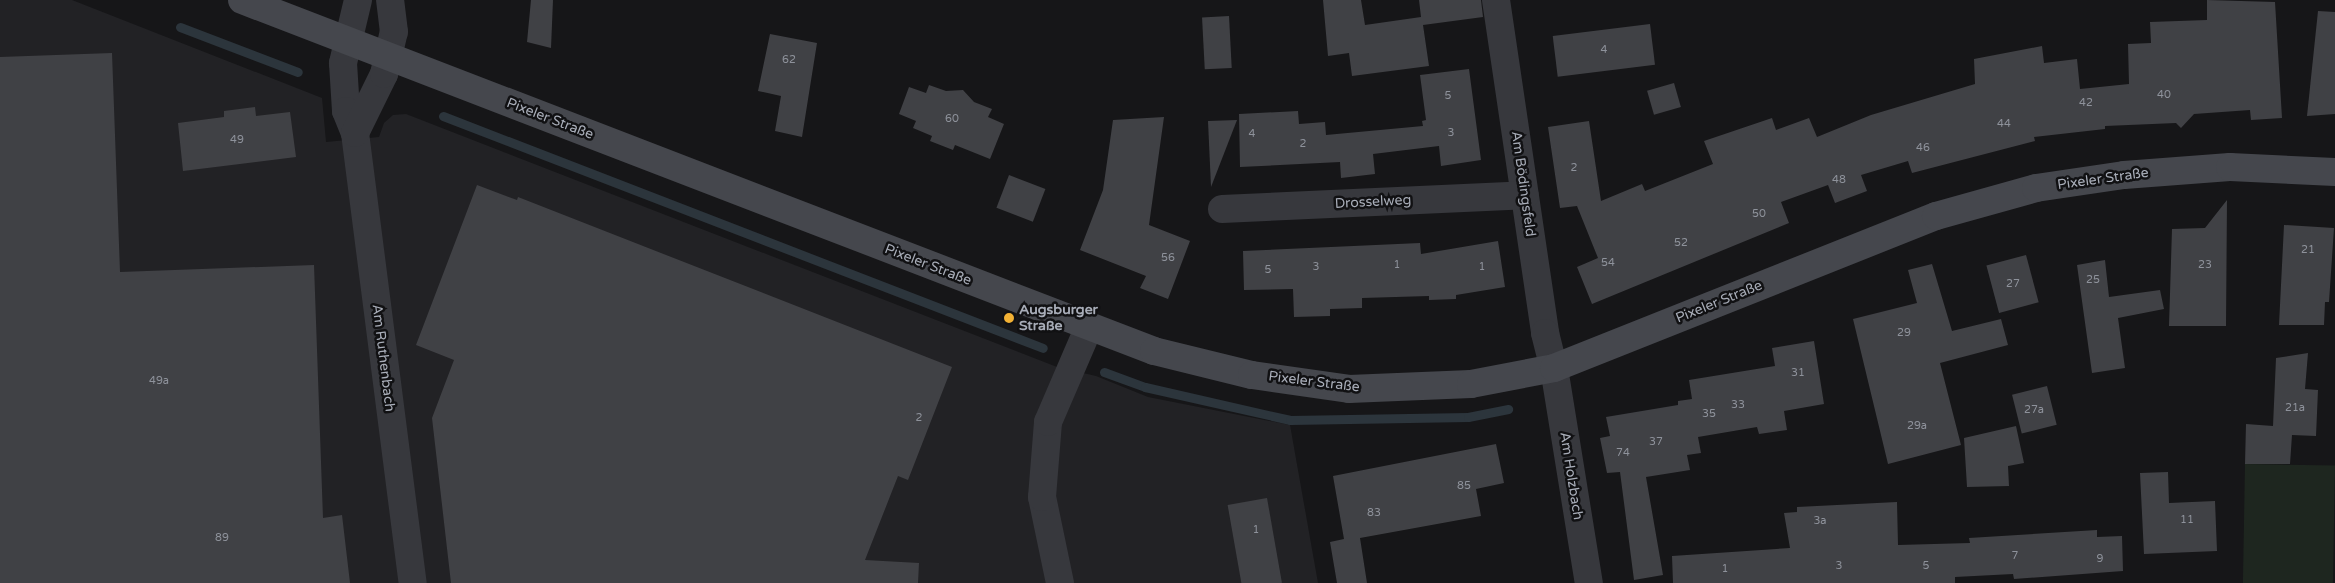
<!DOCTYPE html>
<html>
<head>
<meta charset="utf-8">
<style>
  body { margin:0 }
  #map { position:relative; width:2335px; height:583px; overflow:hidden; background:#161618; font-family:"Varela Round",sans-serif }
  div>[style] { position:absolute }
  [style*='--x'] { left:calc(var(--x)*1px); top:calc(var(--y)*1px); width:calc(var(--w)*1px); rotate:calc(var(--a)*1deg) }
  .built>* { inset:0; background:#222225 }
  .green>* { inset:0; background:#1e261f; transform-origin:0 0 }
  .stream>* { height:9px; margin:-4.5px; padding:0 4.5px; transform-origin:4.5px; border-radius:4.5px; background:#2c353c }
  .building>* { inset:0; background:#404145; transform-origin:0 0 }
  .minor>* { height:28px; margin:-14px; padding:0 14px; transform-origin:14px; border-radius:14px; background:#37383d }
  .secondary>* { height:28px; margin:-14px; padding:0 14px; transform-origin:14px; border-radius:14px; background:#45474d }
  .dots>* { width:14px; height:14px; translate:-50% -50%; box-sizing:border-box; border:2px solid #111113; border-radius:50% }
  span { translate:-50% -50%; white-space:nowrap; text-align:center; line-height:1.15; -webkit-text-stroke:5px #111113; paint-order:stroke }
  .number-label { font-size:11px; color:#8e929b }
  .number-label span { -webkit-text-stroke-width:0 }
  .street-label { font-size:14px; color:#a8adb8 }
  .poi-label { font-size:14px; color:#a8adb8; font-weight:700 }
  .left { translate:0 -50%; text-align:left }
</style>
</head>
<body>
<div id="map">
  <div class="built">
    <i style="clip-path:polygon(0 0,72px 0,322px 98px,326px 142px,379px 137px,384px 123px,393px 115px,406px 114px,1057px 367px,1096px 376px,1148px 397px,1290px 425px,1318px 583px,0 583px)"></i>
  </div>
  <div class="green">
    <i style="left:2245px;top:464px;width:90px;height:119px;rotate:1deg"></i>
  </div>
  <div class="stream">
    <i style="--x:180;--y:27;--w:126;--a:20.9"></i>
    <i style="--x:443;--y:116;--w:643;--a:21.14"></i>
    <i style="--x:1104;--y:372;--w:44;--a:20.1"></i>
    <i style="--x:1145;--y:387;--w:149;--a:12.8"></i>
    <i style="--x:1290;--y:420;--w:178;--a:-1"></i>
    <i style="--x:1468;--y:417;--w:41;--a:-11.3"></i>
  </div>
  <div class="building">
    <i style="clip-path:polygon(531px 0,553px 0,551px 48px,527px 42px)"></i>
    <i style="clip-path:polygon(1323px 0,1361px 0,1365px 25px,1421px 17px,1419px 0,1481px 0,1483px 17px,1423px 25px,1429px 66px,1352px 76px,1349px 53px,1328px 56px)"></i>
    <i style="clip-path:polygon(2207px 0,2275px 2px,2282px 118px,2251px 120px,2250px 110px,2194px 114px,2181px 128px,2176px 123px,2105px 126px,2105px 129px,2034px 137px,2035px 141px,1912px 173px,1908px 161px,1861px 175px,1867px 191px,1835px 203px,1828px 185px,1781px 202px,1789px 223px,1592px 304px,1577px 267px,1598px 258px,1577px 206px,1560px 208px,1548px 127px,1589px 121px,1601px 201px,1642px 184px,1645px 191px,1713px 164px,1704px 141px,1772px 118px,1776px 130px,1809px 118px,1817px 137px,1871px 115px,1975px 84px,1974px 59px,2042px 46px,2044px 63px,2077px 59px,2080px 89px,2129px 84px,2128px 44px,2151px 43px,2150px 22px,2207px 20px)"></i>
    <i style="clip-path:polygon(2318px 11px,2335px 12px,2335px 114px,2307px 116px)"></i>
    <i style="left:1229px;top:16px;width:52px;height:27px;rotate:87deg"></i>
    <i style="left:1650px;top:24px;width:41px;height:98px;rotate:83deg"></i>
    <i style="clip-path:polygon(770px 34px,817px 43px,802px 137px,775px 131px,781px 96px,758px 91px)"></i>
    <i style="clip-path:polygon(112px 53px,120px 272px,314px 265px,323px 518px,342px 515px,350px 583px,0 583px,0 57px)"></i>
    <i style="clip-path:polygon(1469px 69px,1481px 160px,1441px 166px,1439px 146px,1373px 154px,1375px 174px,1341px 178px,1340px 162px,1240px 167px,1239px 114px,1298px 111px,1299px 124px,1325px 122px,1326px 135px,1423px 126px,1422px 121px,1426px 120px,1420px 75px)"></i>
    <i style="left:1674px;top:83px;width:25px;height:28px;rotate:74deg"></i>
    <i style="clip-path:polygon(929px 85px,946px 91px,963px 90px,974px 102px,992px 109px,988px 117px,1004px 124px,990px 159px,955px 145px,953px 150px,930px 141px,932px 136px,913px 128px,916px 121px,899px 114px,909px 87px,926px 93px)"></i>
    <i style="clip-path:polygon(255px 107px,256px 116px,290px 112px,296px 157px,183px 171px,178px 123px,224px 117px,224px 111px)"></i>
    <i style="clip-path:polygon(1164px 117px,1149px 225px,1190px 241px,1168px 299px,1140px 288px,1146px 276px,1080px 250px,1103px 190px,1113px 120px)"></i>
    <i style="clip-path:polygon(1237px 120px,1211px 187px,1208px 121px)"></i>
    <i style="left:1009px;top:175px;width:39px;height:35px;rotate:21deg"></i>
    <i style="clip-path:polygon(477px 185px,517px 200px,518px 197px,952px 367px,908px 480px,898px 476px,865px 560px,919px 563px,918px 583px,451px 583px,432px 418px,454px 360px,416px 345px)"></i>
    <i style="clip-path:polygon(2227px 200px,2226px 326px,2169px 326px,2172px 229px,2205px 228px)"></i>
    <i style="clip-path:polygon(2284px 225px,2334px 228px,2329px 302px,2325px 302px,2324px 325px,2279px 325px)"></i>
    <i style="clip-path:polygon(1498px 241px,1505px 287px,1456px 295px,1456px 299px,1429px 300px,1429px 296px,1362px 298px,1362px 308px,1330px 309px,1330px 316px,1294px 317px,1293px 289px,1244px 290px,1243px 251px,1420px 243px,1421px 254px)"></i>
    <i style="left:2026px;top:255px;width:49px;height:41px;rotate:75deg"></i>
    <i style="clip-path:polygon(2105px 260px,2109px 297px,2160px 290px,2164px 309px,2118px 318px,2125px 368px,2092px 373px,2077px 265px)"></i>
    <i style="clip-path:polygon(1932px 264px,1952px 331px,2001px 319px,2008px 345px,1940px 363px,1961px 445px,1888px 464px,1853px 319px,1917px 303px,1908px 270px)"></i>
    <i style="clip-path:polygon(1814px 341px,1824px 404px,1784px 411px,1787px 430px,1759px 434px,1757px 427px,1698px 437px,1701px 453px,1687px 455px,1690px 470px,1646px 477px,1663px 575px,1634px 580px,1620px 472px,1607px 473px,1600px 438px,1610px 436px,1606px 417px,1678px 405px,1678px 401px,1692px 399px,1689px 380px,1775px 366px,1772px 348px)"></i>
    <i style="clip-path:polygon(2308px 353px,2305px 389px,2318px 390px,2316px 436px,2292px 435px,2290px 464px,2245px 464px,2246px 424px,2273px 426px,2276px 358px)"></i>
    <i style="left:2047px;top:386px;width:40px;height:36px;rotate:76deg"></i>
    <i style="clip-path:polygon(2016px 426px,2024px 463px,2008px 466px,2009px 486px,1967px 487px,1964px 438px)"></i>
    <i style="clip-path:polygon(1496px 444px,1504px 483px,1476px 489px,1481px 516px,1360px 538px,1367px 583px,1337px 583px,1330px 542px,1344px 539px,1333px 476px)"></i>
    <i style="clip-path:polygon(2168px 472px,2169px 503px,2215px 501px,2217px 551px,2144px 554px,2140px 473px)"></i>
    <i style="left:1267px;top:498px;width:86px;height:40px;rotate:80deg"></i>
    <i style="clip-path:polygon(1897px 502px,1898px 545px,1970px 543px,1969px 538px,2097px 530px,2097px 537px,2122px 536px,2123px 571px,2014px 579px,2013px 574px,1955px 577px,1955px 583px,1673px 583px,1672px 556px,1790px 548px,1784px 513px,1797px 512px,1797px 507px)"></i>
  </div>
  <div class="minor">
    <i style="--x:358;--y:0;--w:65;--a:103.4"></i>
    <i style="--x:343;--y:63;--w:48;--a:86.4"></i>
    <i style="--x:346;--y:111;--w:24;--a:68"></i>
    <i style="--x:355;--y:133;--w:454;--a:82.7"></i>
    <i style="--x:1496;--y:0;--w:337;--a:81.6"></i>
    <i style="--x:1545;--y:333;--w:36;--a:76"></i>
    <i style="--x:1554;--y:368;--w:218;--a:80.8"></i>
    <i style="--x:355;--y:133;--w:66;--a:-63.8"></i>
    <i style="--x:384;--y:74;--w:17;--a:-77"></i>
    <i style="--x:388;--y:57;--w:26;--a:-77"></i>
    <i style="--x:394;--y:32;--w:32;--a:-97"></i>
    <i style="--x:1222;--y:209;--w:303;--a:-2.6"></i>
    <i style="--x:1060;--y:583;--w:88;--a:-101.8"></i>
    <i style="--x:1042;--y:497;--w:75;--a:-85.4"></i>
    <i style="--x:1048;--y:422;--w:103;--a:-66.7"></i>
  </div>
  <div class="secondary">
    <i style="--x:242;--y:0;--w:977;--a:21.05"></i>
    <i style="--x:1154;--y:351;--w:101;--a:13.8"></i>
    <i style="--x:1252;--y:375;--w:98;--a:8.2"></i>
    <i style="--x:1349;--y:389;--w:122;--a:-2.3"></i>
    <i style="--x:1471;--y:384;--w:85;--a:-10.9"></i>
    <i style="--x:1554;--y:368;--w:411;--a:-21.7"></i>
    <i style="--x:1936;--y:216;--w:104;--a:-15.6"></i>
    <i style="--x:2036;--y:188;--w:89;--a:-8.4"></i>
    <i style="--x:2124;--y:175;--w:106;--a:-4.3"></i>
    <i style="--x:2230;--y:167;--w:105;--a:2.7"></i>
  </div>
  <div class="dots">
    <i style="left:1009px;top:318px;background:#f2b134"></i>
  </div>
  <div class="number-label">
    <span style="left:1604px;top:50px">4</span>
    <span style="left:789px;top:60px">62</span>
    <span style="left:2164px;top:95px">40</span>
    <span style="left:1448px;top:96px">5</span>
    <span style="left:2086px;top:103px">42</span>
    <span style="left:952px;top:119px">60</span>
    <span style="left:2004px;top:124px">44</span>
    <span style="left:1451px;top:133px">3</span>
    <span style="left:1252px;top:134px">4</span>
    <span style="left:237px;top:140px">49</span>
    <span style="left:1303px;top:144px">2</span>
    <span style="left:1923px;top:148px">46</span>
    <span style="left:1574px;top:168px">2</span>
    <span style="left:1839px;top:180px">48</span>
    <span style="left:1759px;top:214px">50</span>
    <span style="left:1681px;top:243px">52</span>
    <span style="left:2308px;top:250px">21</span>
    <span style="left:1168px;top:258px">56</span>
    <span style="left:1608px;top:263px">54</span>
    <span style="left:1397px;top:265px">1</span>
    <span style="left:2205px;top:265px">23</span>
    <span style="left:1316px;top:267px">3</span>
    <span style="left:1482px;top:267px">1</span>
    <span style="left:1268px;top:270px">5</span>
    <span style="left:2093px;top:280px">25</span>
    <span style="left:2013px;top:284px">27</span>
    <span style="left:1904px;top:333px">29</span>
    <span style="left:1798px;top:373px">31</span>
    <span style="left:159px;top:381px">49a</span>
    <span style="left:1738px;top:405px">33</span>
    <span style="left:2295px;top:408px">21a</span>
    <span style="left:2034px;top:410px">27a</span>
    <span style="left:1709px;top:414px">35</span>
    <span style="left:919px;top:418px">2</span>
    <span style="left:1917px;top:426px">29a</span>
    <span style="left:1656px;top:442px">37</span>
    <span style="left:1623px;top:453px">74</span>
    <span style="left:1464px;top:486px">85</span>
    <span style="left:1374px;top:513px">83</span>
    <span style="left:2187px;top:520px">11</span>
    <span style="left:1820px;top:521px">3a</span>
    <span style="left:1256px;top:530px">1</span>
    <span style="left:222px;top:538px">89</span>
    <span style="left:2015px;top:556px">7</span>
    <span style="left:2100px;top:559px">9</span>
    <span style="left:1839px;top:566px">3</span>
    <span style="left:1926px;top:566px">5</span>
    <span style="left:1725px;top:569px">1</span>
  </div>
  <div class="street-label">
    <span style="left:550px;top:119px;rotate:21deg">Pixeler Straße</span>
    <span style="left:2103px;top:179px;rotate:-8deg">Pixeler Straße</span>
    <span style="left:1523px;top:184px;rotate:82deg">Am Bödingsfeld</span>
    <span style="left:1373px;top:202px;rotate:-3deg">Drosselweg</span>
    <span style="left:928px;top:265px;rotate:21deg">Pixeler Straße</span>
    <span style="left:1719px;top:302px;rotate:-22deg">Pixeler Straße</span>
    <span style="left:383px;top:358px;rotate:83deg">Am Ruthenbach</span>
    <span style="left:1314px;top:382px;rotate:7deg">Pixeler Straße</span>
    <span style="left:1571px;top:476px;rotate:81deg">Am Holzbach</span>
  </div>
  <div class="poi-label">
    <span class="left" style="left:1019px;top:318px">Augsburger<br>Straße</span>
  </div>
</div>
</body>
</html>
